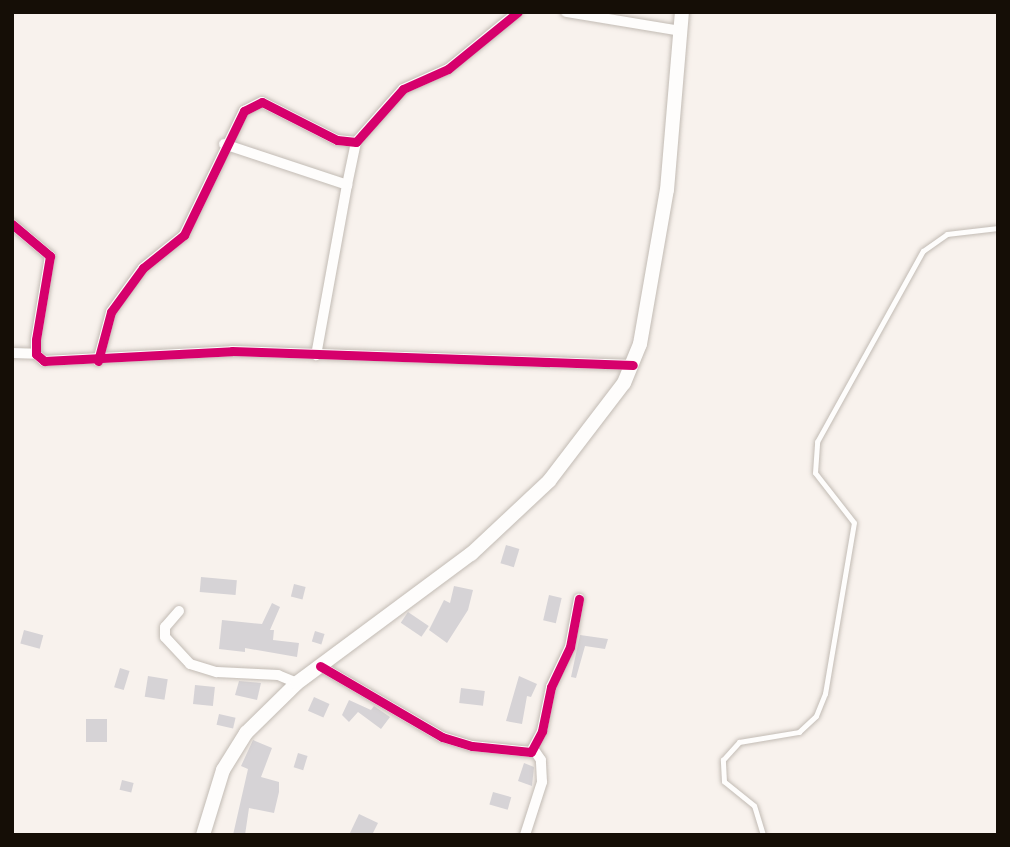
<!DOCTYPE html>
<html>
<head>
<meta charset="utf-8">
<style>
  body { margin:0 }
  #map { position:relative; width:1010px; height:847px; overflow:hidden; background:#f8f2ed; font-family:Lato,sans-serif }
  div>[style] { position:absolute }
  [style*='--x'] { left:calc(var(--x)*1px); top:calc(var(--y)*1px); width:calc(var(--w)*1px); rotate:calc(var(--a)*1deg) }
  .building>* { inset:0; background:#d6d3d6; transform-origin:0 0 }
  .roads { filter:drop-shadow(0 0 2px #c2bbb4) drop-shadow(0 0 2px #c2bbb4) }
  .service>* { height:4.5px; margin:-2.25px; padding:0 2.25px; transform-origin:2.25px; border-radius:2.25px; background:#fefdfc }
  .minor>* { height:10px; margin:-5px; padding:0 5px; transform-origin:5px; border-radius:5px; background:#fefdfc }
  .secondary>* { height:14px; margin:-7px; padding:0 7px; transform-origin:7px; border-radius:7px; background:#fefdfc }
  .cycleway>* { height:9px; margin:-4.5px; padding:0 4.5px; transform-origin:4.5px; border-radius:4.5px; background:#d6006c }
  span { translate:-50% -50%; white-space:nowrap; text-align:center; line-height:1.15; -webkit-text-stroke:5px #fcf2e9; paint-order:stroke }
  .frame { position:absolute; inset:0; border:14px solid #150e06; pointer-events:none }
</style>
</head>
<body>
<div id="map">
  <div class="building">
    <i style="left:506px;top:545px;width:14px;height:19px;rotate:17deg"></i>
    <i style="left:201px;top:577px;width:36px;height:15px;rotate:5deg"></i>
    <i style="left:294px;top:584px;width:12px;height:13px;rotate:14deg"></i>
    <i style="clip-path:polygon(454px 586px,473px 590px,468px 610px,447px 643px,429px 630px,444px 600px,450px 603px)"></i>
    <i style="left:549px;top:595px;width:13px;height:26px;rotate:13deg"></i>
    <i style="clip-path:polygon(272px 603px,280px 607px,270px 630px,274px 630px,273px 640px,299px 643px,297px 657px,245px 648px,245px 652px,219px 649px,222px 620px,262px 624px)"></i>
    <i style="left:408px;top:612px;width:25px;height:13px;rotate:34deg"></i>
    <i style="left:24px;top:630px;width:20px;height:14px;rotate:15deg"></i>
    <i style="left:315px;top:631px;width:10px;height:11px;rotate:17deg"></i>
    <i style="clip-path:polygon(580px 635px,608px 639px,605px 649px,585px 646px,576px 678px,571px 677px)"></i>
    <i style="left:120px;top:668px;width:10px;height:20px;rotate:17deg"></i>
    <i style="left:148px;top:676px;width:20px;height:21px;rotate:9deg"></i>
    <i style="clip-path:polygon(519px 676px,537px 684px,531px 697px,527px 696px,522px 724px,506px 721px)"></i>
    <i style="clip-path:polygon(239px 681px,261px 683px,257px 700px,235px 695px)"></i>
    <i style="left:195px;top:685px;width:20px;height:19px;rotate:6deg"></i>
    <i style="left:461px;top:688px;width:24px;height:15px;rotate:7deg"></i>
    <i style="left:314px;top:697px;width:17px;height:15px;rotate:24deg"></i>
    <i style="clip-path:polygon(349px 700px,371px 710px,374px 706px,390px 717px,381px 729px,358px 712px,349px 722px,342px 715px)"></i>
    <i style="left:219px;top:714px;width:17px;height:11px;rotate:13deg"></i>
    <i style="left:86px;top:719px;width:21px;height:23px"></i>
    <i style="clip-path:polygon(253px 740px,272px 748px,261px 777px,279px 782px,279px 792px,274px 813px,249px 808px,245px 835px,233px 835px,248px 769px,241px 766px)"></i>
    <i style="left:298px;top:753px;width:10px;height:15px;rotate:17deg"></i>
    <i style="clip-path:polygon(524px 763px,534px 767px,532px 786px,518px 781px)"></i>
    <i style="left:122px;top:780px;width:12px;height:10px;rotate:14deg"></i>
    <i style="left:493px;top:792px;width:19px;height:13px;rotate:16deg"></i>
    <i style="clip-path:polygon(359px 814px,378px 823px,372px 835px,349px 835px)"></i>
  </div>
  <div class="roads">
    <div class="service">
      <i style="--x:763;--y:835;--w:30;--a:-107"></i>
      <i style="--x:754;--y:806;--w:38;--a:-141"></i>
      <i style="--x:724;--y:782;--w:22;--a:-93"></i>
      <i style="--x:723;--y:760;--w:24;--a:-48"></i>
      <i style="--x:739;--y:742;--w:61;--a:-9.5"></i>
      <i style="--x:799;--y:732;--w:23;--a:-43"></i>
      <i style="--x:816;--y:716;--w:24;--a:-68"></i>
      <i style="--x:825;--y:694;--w:173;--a:-80.4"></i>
      <i style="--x:854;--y:523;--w:63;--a:-128"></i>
      <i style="--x:815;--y:473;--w:31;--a:-86"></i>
      <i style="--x:817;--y:442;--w:218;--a:-61"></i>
      <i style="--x:923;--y:251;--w:29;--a:-35"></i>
      <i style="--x:947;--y:234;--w:51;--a:-6.7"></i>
    </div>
    <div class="minor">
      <i style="--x:566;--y:12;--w:117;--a:9.4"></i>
      <i style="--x:224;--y:144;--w:130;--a:18.4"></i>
      <i style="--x:347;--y:185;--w:173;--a:100.3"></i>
      <i style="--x:347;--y:185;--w:44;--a:-78.2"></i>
      <i style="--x:12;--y:224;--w:50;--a:40.1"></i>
      <i style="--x:50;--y:256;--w:85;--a:99.5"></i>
      <i style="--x:36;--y:340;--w:14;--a:90"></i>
      <i style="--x:36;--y:354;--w:11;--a:41"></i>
      <i style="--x:44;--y:361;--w:188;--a:-3"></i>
      <i style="--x:232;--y:351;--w:401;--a:2"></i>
      <i style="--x:12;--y:353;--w:24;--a:2"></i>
      <i style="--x:98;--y:361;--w:51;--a:-75.1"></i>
      <i style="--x:111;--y:312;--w:54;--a:-54"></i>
      <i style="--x:143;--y:268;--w:53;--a:-38.8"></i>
      <i style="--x:184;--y:235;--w:138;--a:-64.2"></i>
      <i style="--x:244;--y:111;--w:20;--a:-27"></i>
      <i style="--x:262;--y:102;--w:84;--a:26.9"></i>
      <i style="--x:337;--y:140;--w:19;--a:6"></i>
      <i style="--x:356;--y:142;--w:71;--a:-48.4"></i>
      <i style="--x:403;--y:89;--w:49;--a:-24"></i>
      <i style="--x:448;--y:69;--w:90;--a:-39.2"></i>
      <i style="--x:179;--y:611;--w:21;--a:131"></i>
      <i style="--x:165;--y:627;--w:10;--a:90"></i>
      <i style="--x:165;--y:637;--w:37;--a:47"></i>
      <i style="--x:190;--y:664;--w:28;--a:17"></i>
      <i style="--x:217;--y:672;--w:61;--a:2.8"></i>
      <i style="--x:278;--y:675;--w:21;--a:23"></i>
      <i style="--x:320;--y:666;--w:141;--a:30.2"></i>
      <i style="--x:442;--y:737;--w:31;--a:17"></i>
      <i style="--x:472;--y:746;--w:59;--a:5.8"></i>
      <i style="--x:531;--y:752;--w:24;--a:-62"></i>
      <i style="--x:542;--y:731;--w:45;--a:-78.4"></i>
      <i style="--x:551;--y:687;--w:44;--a:-64.6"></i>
      <i style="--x:570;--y:647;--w:49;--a:-79.4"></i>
      <i style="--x:525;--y:835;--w:56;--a:-72.2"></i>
      <i style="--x:542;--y:782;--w:22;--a:-93"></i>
      <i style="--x:541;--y:760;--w:12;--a:-125"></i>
    </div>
    <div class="secondary">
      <i style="--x:203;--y:835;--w:68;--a:-72.9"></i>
      <i style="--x:223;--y:770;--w:44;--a:-58.1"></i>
      <i style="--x:246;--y:733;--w:71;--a:-44.4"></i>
      <i style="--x:297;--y:683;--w:217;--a:-36.6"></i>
      <i style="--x:471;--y:554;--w:107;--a:-43.1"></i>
      <i style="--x:549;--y:481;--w:123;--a:-52.6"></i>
      <i style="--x:624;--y:383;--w:42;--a:-67.7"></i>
      <i style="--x:640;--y:344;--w:156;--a:-80.1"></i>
      <i style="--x:667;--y:190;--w:179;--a:-85.2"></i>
    </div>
  </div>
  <div class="cycleway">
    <i style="--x:12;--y:224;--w:50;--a:40.1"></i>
    <i style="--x:50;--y:256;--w:85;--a:99.5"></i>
    <i style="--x:36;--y:340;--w:14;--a:90"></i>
    <i style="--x:36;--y:354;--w:11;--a:41"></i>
    <i style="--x:44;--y:361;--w:188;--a:-3"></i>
    <i style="--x:232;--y:351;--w:401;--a:2"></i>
    <i style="--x:98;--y:361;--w:51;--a:-75.1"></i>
    <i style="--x:111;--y:312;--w:54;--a:-54"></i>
    <i style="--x:143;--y:268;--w:53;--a:-38.8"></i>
    <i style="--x:184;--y:235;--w:138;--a:-64.2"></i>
    <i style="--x:244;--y:111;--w:20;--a:-27"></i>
    <i style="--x:262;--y:102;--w:84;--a:26.9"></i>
    <i style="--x:337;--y:140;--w:19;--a:6"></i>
    <i style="--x:356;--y:142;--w:71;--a:-48.4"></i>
    <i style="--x:403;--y:89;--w:49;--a:-24"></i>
    <i style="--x:448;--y:69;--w:90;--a:-39.2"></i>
    <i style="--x:320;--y:666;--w:141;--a:30.2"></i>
    <i style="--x:442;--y:737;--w:31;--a:17"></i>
    <i style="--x:472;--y:746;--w:59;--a:5.8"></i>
    <i style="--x:531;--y:752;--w:24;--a:-62"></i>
    <i style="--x:542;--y:731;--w:45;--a:-78.4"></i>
    <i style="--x:551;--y:687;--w:44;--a:-64.6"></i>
    <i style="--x:570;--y:647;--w:49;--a:-79.4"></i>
  </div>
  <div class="frame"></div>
</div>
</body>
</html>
